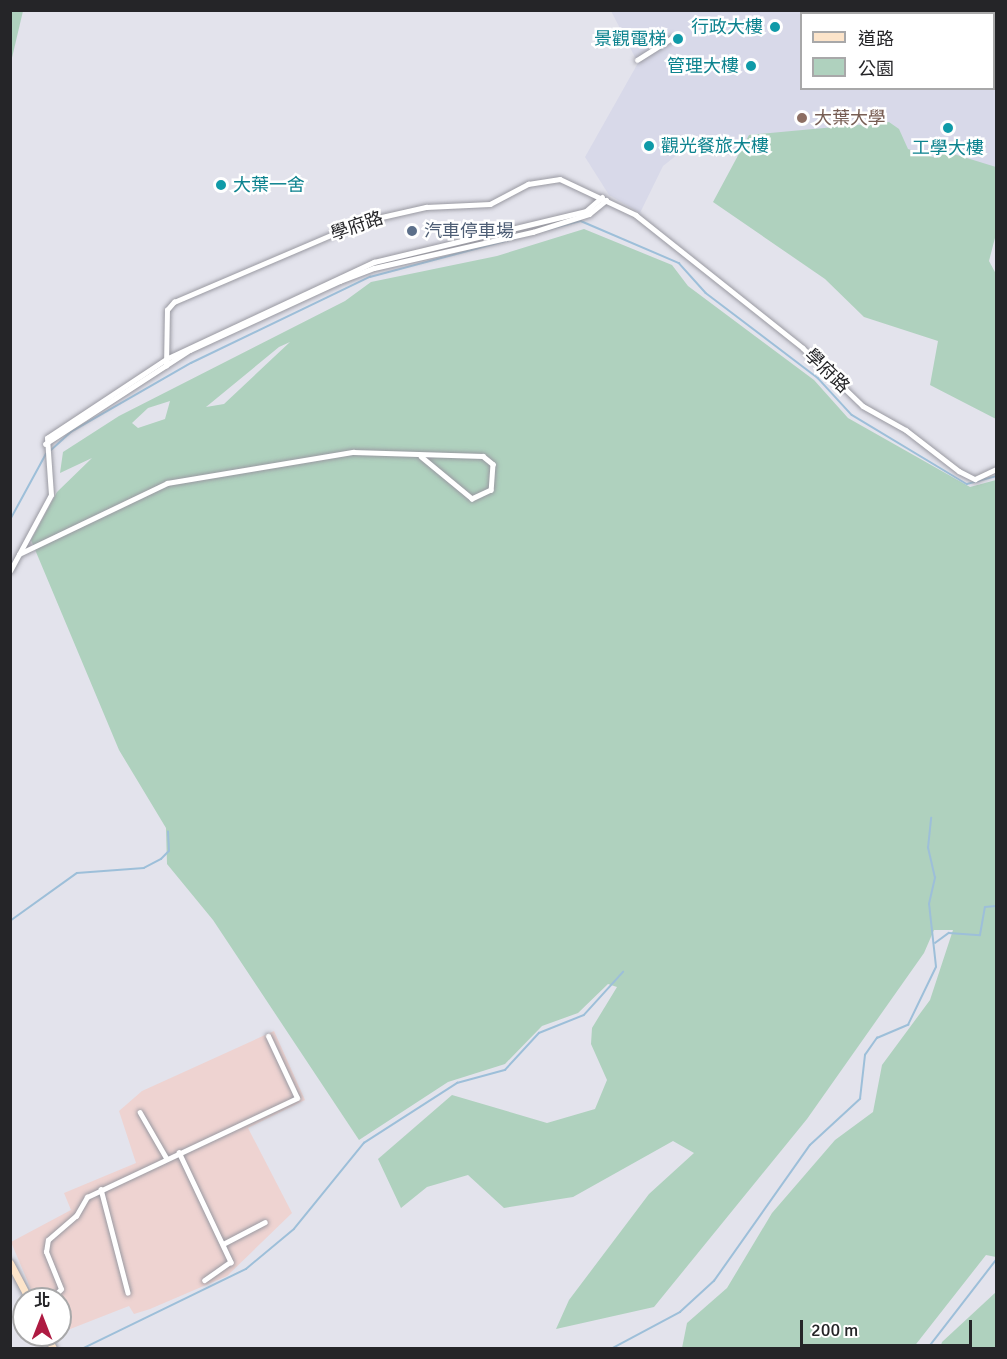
<!DOCTYPE html>
<html>
<head>
<meta charset="utf-8">
<style>
  body { margin:0 }
  #map { position:relative; width:1007px; height:1359px; overflow:hidden; background:#e3e3ec; font-family:Signika,"Noto Sans TC",sans-serif }
  div>[style] { position:absolute }
  [style*='--x'] { left:calc(var(--x)*1px); top:calc(var(--y)*1px); width:calc(var(--w)*1px); rotate:calc(var(--a)*1deg) }
  .industrial>* { inset:0; background:#eed3d1 }
  .built>* { inset:0; background:#d8d9e9 }
  .green>* { inset:0; background:#afd1be }
  .stream>* { height:1.5px; margin:-0.75px; padding:0 0.75px; transform-origin:0.75px; border-radius:0.75px; background:#9dbfd9 }
  .roads { filter:drop-shadow(0 0 2px #9999a1) drop-shadow(0 0 2px #9999a1) }
  .minor>* { height:4.5px; margin:-2.25px; padding:0 2.25px; transform-origin:2.25px; border-radius:2.25px; background:#fff }
  .secondary>* { height:7px; margin:-3.5px; padding:0 3.5px; transform-origin:3.5px; border-radius:3.5px; background:#fce4ca }
  .dots>* { width:16px; height:16px; translate:-50% -50%; box-sizing:border-box; border:3px solid #fff; border-radius:50% }
  span { translate:-50% -50%; white-space:nowrap; text-align:center; line-height:1.15; -webkit-text-stroke:5px #fff; paint-order:stroke }
  .culture-label { font-size:18px; color:#0d838f }
  .right { translate:-100% -50%; text-align:right }
  .left { translate:0 -50%; text-align:left }
  .education-label { font-size:18px; color:#785e54 }
  .street-label { font-size:18px; color:#252528 }
  .service-label { font-size:18px; color:#4e5e75 }
  .frame { position:absolute; inset:0; border:12px solid #252528; pointer-events:none }
  .legend { position:absolute; left:800px; top:12px; width:195px; height:78px; box-sizing:border-box; background:#fff; border:2px solid #a8a8a9; margin:0; padding:8px 10px; list-style:none; font-size:18px; color:#252528 }
  .legend li { display:flex; align-items:center; gap:12px; height:30px }
  .legend b { width:30px; border:2px solid #a8a8a9 }
  .north { position:absolute; left:12px; top:1287px; width:60px; height:60px; box-sizing:border-box; background:#fff; border:2px solid #a8a8a9; border-radius:50%; rotate:0deg; font-size:16px; font-weight:700; line-height:24px; text-align:center; color:#252528 }
  .north::after { content:''; display:block; margin:auto; width:21px; height:27px; background:#ae1b42; clip-path:polygon(50% 0,100% 100%,50% 72%,0 100%) }
  .scale { position:absolute; left:800px; top:1320px; width:172px; height:27px; box-sizing:border-box; border:3px solid #252528; border-top:0; padding-left:8px; font-size:18px; line-height:21px; white-space:nowrap; color:#252528; -webkit-text-stroke:4px #fff; paint-order:stroke }
</style>
</head>
<body>
<div id="map">
  <div class="industrial">
    <i style="clip-path:polygon(274px 1031px,305px 1100px,248px 1128px,292px 1213px,227px 1276px,150px 1309px,134px 1314px,129px 1306px,60px 1333px,60px 1299px,35px 1299px,11px 1242px,71px 1210px,64px 1193px,136px 1163px,119px 1111px,142px 1091px)"></i>
  </div>
  <div class="built">
    <i style="clip-path:polygon(evenodd,611px 11px,996px 11px,996px 184px,772px 163px,687px 147px,663px 166px,640px 213px,609px 195px,585px 157px,638px 63px,611px 11px,802px 14px,994px 14px,994px 88px,802px 88px,802px 14px)"></i>
  </div>
  <div class="green">
    <i style="clip-path:polygon(11px 10px,23px 11px,11px 62px,10px 11px)"></i>
    <i style="clip-path:polygon(889px 122px,899px 129px,908px 149px,936px 158px,944px 151px,996px 167px,996px 234px,989px 261px,996px 274px,996px 419px,930px 385px,938px 341px,864px 317px,825px 279px,713px 202px,749px 135px)"></i>
    <i style="clip-path:polygon(evenodd,584px 229px,672px 265px,688px 286px,814px 380px,848px 418px,970px 487px,996px 480px,996px 1257px,986px 1255px,913px 1348px,682px 1348px,687px 1323px,727px 1288px,772px 1213px,835px 1140px,873px 1112px,882px 1065px,930px 1000px,953px 930px,934px 930px,924px 953px,807px 1119px,654px 1307px,556px 1329px,569px 1300px,649px 1194px,694px 1153px,673px 1141px,573px 1197px,504px 1208px,468px 1175px,427px 1187px,401px 1208px,378px 1159px,452px 1095px,547px 1123px,595px 1109px,607px 1080px,591px 1044px,592px 1028px,617px 987px,608px 984px,578px 1013px,542px 1026px,505px 1064px,448px 1082px,359px 1140px,213px 920px,167px 864px,166px 828px,119px 750px,31px 540px,57px 492px,92px 458px,60px 473px,63px 452px,119px 416px,345px 301px,371px 282px,497px 256px,584px 229px,290px 342px,224px 404px,206px 407px,279px 347px,290px 342px,584px 229px,170px 401px,165px 419px,138px 428px,132px 423px,148px 408px,170px 401px)"></i>
    <i style="clip-path:polygon(996px 1292px,996px 1348px,940px 1348px,942px 1342px)"></i>
  </div>
  <div class="stream">
    <i style="--x:50;--y:451;--w:28;--a:-42"></i>
    <i style="--x:71;--y:432;--w:138;--a:-29.9"></i>
    <i style="--x:191;--y:363;--w:199;--a:-25.7"></i>
    <i style="--x:370;--y:277;--w:218;--a:-14.9"></i>
    <i style="--x:581;--y:221;--w:107;--a:23.2"></i>
    <i style="--x:679;--y:263;--w:40;--a:48"></i>
    <i style="--x:706;--y:293;--w:141;--a:37.2"></i>
    <i style="--x:818;--y:378;--w:50;--a:47.4"></i>
    <i style="--x:852;--y:415;--w:134;--a:31"></i>
    <i style="--x:967;--y:484;--w:30;--a:-15"></i>
    <i style="--x:10;--y:520;--w:75;--a:-61.4"></i>
    <i style="--x:10;--y:921;--w:82;--a:-35.6"></i>
    <i style="--x:77;--y:873;--w:67;--a:-4.3"></i>
    <i style="--x:144;--y:868;--w:19;--a:-28"></i>
    <i style="--x:161;--y:859;--w:11;--a:-45"></i>
    <i style="--x:169;--y:851;--w:19;--a:-93"></i>
    <i style="--x:935;--y:943;--w:17;--a:-36"></i>
    <i style="--x:949;--y:933;--w:31;--a:4"></i>
    <i style="--x:980;--y:935;--w:28;--a:-80"></i>
    <i style="--x:985;--y:907;--w:11;--a:-5"></i>
    <i style="--x:84;--y:1348;--w:180;--a:-26"></i>
    <i style="--x:246;--y:1269;--w:62;--a:-39.8"></i>
    <i style="--x:294;--y:1229;--w:111;--a:-50.9"></i>
    <i style="--x:364;--y:1143;--w:111;--a:-32.8"></i>
    <i style="--x:457;--y:1083;--w:50;--a:-15.2"></i>
    <i style="--x:505;--y:1070;--w:50;--a:-47.4"></i>
    <i style="--x:539;--y:1033;--w:48;--a:-21.8"></i>
    <i style="--x:584;--y:1015;--w:58;--a:-47.8"></i>
    <i style="--x:613;--y:1348;--w:76;--a:-28.2"></i>
    <i style="--x:680;--y:1312;--w:46;--a:-42.4"></i>
    <i style="--x:714;--y:1281;--w:166;--a:-54.8"></i>
    <i style="--x:810;--y:1145;--w:68;--a:-42.6"></i>
    <i style="--x:860;--y:1099;--w:44;--a:-83.5"></i>
    <i style="--x:865;--y:1055;--w:21;--a:-55"></i>
    <i style="--x:877;--y:1038;--w:34;--a:-23"></i>
    <i style="--x:908;--y:1025;--w:64;--a:-64.2"></i>
    <i style="--x:936;--y:967;--w:63;--a:-96.3"></i>
    <i style="--x:929;--y:904;--w:27;--a:-77"></i>
    <i style="--x:935;--y:878;--w:31;--a:-103"></i>
    <i style="--x:928;--y:848;--w:30;--a:-84"></i>
    <i style="--x:928;--y:1348;--w:111;--a:-52.3"></i>
  </div>
  <div class="roads">
    <div class="minor">
      <i style="--x:637;--y:60;--w:41;--a:-32.2"></i>
      <i style="--x:166;--y:366;--w:56;--a:-89"></i>
      <i style="--x:167;--y:310;--w:11;--a:-49"></i>
      <i style="--x:174;--y:302;--w:207;--a:-23.1"></i>
      <i style="--x:364;--y:221;--w:64;--a:-12.7"></i>
      <i style="--x:426;--y:207;--w:64;--a:-2.7"></i>
      <i style="--x:490;--y:204;--w:43;--a:-27.8"></i>
      <i style="--x:528;--y:184;--w:32;--a:-9"></i>
      <i style="--x:560;--y:179;--w:84;--a:25.3"></i>
      <i style="--x:636;--y:215;--w:213;--a:38.5"></i>
      <i style="--x:803;--y:348;--w:83;--a:44"></i>
      <i style="--x:863;--y:406;--w:49;--a:29.2"></i>
      <i style="--x:906;--y:430;--w:67;--a:37.7"></i>
      <i style="--x:959;--y:471;--w:18;--a:27"></i>
      <i style="--x:975;--y:479;--w:23;--a:-25"></i>
      <i style="--x:45;--y:444;--w:173;--a:-33"></i>
      <i style="--x:190;--y:350;--w:165;--a:-24.7"></i>
      <i style="--x:340;--y:281;--w:36;--a:-21"></i>
      <i style="--x:374;--y:268;--w:163;--a:-12.8"></i>
      <i style="--x:533;--y:232;--w:59;--a:-17.8"></i>
      <i style="--x:589;--y:214;--w:22;--a:-39"></i>
      <i style="--x:19;--y:554;--w:164;--a:-25.6"></i>
      <i style="--x:167;--y:483;--w:189;--a:-9.5"></i>
      <i style="--x:353;--y:452;--w:130;--a:1.8"></i>
      <i style="--x:483;--y:456;--w:13;--a:39"></i>
      <i style="--x:493;--y:464;--w:26;--a:94"></i>
      <i style="--x:491;--y:490;--w:21;--a:155"></i>
      <i style="--x:472;--y:499;--w:66;--a:-140.5"></i>
      <i style="--x:10;--y:571;--w:86;--a:-61.7"></i>
      <i style="--x:51;--y:495;--w:57;--a:-94"></i>
      <i style="--x:47;--y:438;--w:145;--a:-33.5"></i>
      <i style="--x:168;--y:358;--w:227;--a:-25"></i>
      <i style="--x:374;--y:262;--w:218;--a:-13.5"></i>
      <i style="--x:586;--y:211;--w:21;--a:-41"></i>
      <i style="--x:140;--y:1112;--w:54;--a:60.1"></i>
      <i style="--x:179;--y:1152;--w:122;--a:64.7"></i>
      <i style="--x:231;--y:1262;--w:32;--a:145"></i>
      <i style="--x:101;--y:1189;--w:107;--a:75.4"></i>
      <i style="--x:223;--y:1244;--w:47;--a:-27.6"></i>
      <i style="--x:51;--y:1299;--w:14;--a:-45"></i>
      <i style="--x:61;--y:1289;--w:40;--a:-112"></i>
      <i style="--x:46;--y:1252;--w:12;--a:-81"></i>
      <i style="--x:48;--y:1240;--w:37;--a:-41"></i>
      <i style="--x:76;--y:1216;--w:22;--a:-60"></i>
      <i style="--x:87;--y:1197;--w:232;--a:-25.2"></i>
      <i style="--x:297;--y:1098;--w:68;--a:-115.1"></i>
    </div>
    <div class="secondary">
      <i style="--x:10;--y:1263;--w:41;--a:62.2"></i>
      <i style="--x:46;--y:1335;--w:15;--a:62"></i>
    </div>
  </div>
  <div class="dots">
    <i style="left:775px;top:27px;background:#0f9aa8"></i>
    <i style="left:678px;top:39px;background:#0f9aa8"></i>
    <i style="left:751px;top:66px;background:#0f9aa8"></i>
    <i style="left:802px;top:118px;background:#8d6e63"></i>
    <i style="left:948px;top:128px;background:#0f9aa8"></i>
    <i style="left:649px;top:146px;background:#0f9aa8"></i>
    <i style="left:221px;top:185px;background:#0f9aa8"></i>
    <i style="left:412px;top:231px;background:#5c6f8a"></i>
  </div>
  <div class="culture-label">
    <span class="right" style="left:763px;top:27px">行政大樓</span>
    <span class="right" style="left:666px;top:39px">景觀電梯</span>
    <span class="right" style="left:739px;top:66px">管理大樓</span>
    <span class="left" style="left:661px;top:146px">觀光餐旅大樓</span>
    <span style="left:948px;top:148px">工學大樓</span>
    <span class="left" style="left:233px;top:185px">大葉一舍</span>
  </div>
  <div class="education-label">
    <span class="left" style="left:814px;top:118px">大葉大學</span>
  </div>
  <div class="street-label">
    <span style="left:357px;top:226px;rotate:-19deg">學府路</span>
    <span style="left:827px;top:371px;rotate:44deg">學府路</span>
  </div>
  <div class="service-label">
    <span class="left" style="left:424px;top:231px">汽車停車場</span>
  </div>
  <div class="frame"></div>
  <ul class="legend">
  <li><b style="height:8px;background:#fce4ca"></b>道路</li>
  <li><b style="height:16px;background:#afd1be"></b>公園</li>
  </ul>
  <div class="north">北</div>
  <div class="scale">200 m</div>
</div>
</body>
</html>
